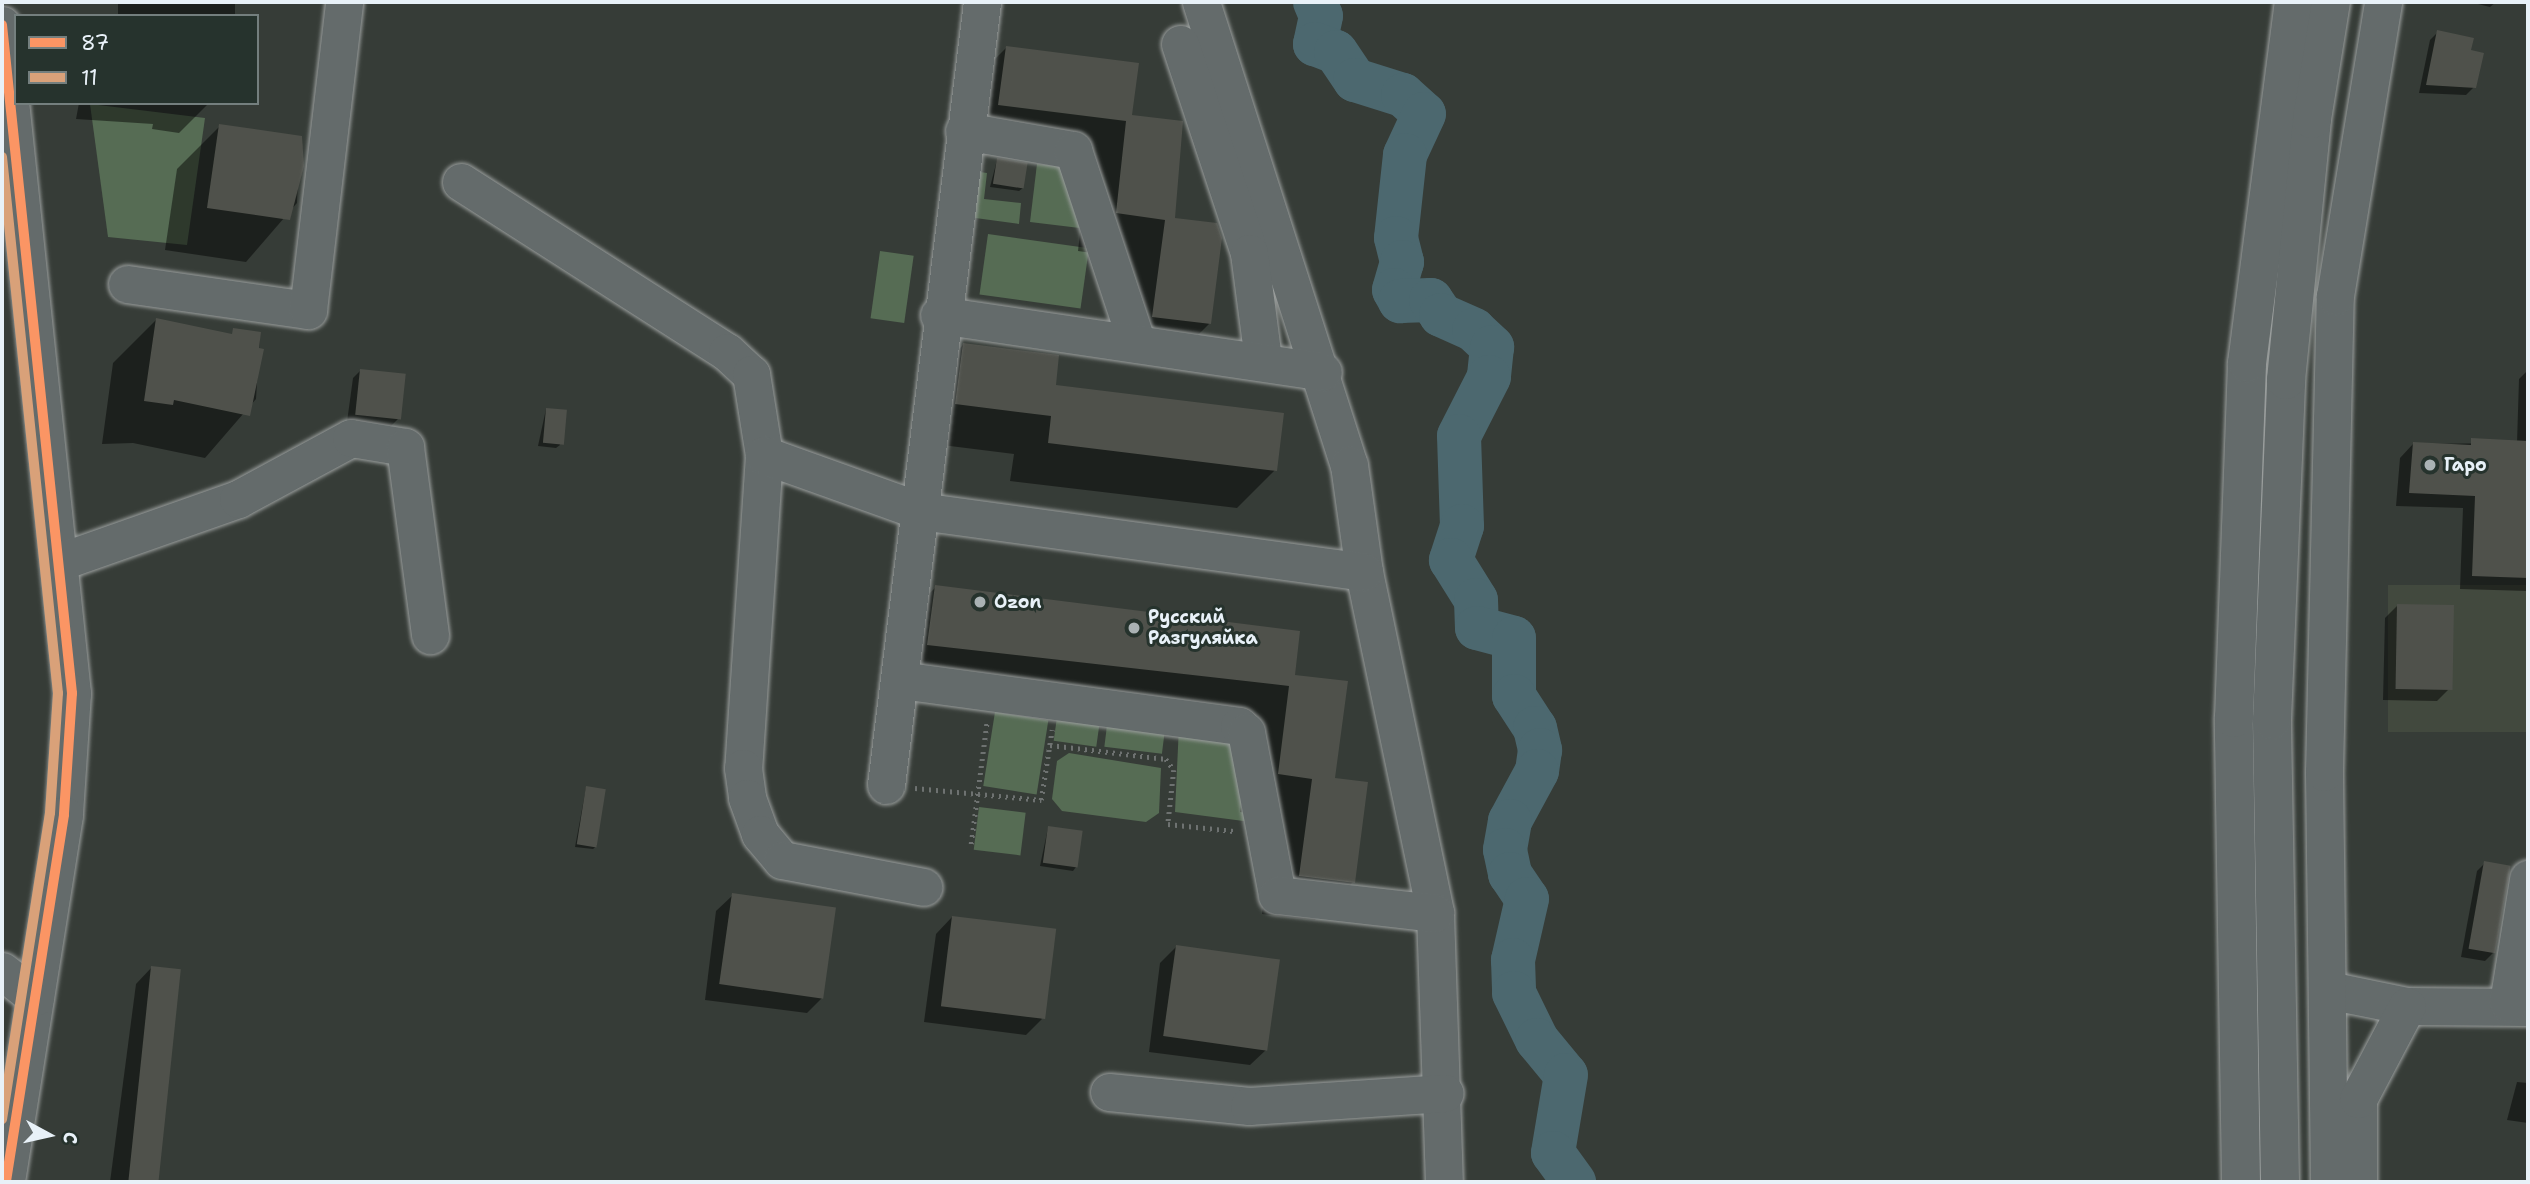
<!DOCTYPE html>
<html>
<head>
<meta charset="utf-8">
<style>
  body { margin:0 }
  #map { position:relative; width:2530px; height:1184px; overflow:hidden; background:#363c37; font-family:"Shantell Sans",sans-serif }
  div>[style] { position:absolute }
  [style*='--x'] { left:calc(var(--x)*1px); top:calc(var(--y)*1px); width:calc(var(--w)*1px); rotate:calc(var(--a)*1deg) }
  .built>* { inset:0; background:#42493e; transform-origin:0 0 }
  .green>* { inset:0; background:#566c54; transform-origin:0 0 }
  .shadow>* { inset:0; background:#0007; transform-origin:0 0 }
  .river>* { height:44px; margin:-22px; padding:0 22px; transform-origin:22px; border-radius:22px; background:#4c686f }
  .building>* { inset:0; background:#4f514b; transform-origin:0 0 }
  .path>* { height:4.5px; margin-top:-2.25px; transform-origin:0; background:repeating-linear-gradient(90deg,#6e7271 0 2px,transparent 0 7px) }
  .roads { filter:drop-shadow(0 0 2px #9b9f9e) drop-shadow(0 0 2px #9b9f9e) }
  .minor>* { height:37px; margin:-18.5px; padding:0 18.5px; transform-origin:18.5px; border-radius:18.5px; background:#646b6b }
  .major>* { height:38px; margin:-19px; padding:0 19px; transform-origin:19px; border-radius:19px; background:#646b6b }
  .bus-1>* { height:10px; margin:-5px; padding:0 5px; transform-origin:5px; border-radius:5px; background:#fb9564 }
  .bus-2>* { height:10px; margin:-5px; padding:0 5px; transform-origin:5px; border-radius:5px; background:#d9a179 }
  .dots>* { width:19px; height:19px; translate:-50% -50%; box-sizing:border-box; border:4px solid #26332d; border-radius:50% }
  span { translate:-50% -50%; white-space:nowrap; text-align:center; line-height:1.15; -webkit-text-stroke:6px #26332d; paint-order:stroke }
  .poi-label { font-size:18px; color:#e8f1f8; font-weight:700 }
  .left { translate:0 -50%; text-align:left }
  .frame { position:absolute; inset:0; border:4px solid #e8f1f8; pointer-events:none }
  .legend { position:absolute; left:14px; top:14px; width:245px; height:91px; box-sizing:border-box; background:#26332d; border:2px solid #747f7e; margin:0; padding:9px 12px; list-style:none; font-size:21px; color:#e8f1f8 }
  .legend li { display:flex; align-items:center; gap:14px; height:35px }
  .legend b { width:35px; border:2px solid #747f7e }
  .north { position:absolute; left:14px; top:1100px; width:70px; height:70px; -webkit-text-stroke:5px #26332d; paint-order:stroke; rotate:98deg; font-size:19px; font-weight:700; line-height:28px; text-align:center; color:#e8f1f8 }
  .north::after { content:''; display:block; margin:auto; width:24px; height:32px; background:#e8f1f8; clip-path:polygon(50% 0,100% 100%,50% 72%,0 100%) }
</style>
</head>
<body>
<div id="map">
  <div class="built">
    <i style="left:2388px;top:585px;width:140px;height:147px"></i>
  </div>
  <div class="green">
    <i style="clip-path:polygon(90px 104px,205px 118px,187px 245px,108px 237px)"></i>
    <i style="clip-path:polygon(1037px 164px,1065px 167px,1088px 229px,1030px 222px)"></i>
    <i style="clip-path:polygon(973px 171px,987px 173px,984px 199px,1021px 203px,1019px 224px,968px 217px)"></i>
    <i style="left:988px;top:234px;width:102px;height:61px;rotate:8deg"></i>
    <i style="left:880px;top:251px;width:34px;height:68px;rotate:8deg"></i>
    <i style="left:1058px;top:710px;width:43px;height:31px;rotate:8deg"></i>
    <i style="left:995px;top:712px;width:54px;height:75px;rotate:9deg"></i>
    <i style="left:1108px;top:717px;width:58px;height:30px;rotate:7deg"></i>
    <i style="clip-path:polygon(1179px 726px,1239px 734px,1251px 822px,1175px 812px)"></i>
    <i style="clip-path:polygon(1069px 753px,1161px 768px,1159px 813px,1146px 822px,1062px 811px,1052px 799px,1057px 761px)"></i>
    <i style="left:979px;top:807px;width:47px;height:43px;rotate:7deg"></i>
  </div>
  <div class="shadow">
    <i style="left:118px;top:2px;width:117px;height:20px"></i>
    <i style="clip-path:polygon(2470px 2px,2496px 2px,2490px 7px)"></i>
    <i style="clip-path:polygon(2438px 32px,2469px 52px,2474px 87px,2466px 95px,2419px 93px,2430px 40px)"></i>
    <i style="clip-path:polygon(1006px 48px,1130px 116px,1209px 324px,1171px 362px,1114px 355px,1127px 258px,1078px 251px,1088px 159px,961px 143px,968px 86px)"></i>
    <i style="clip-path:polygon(79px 103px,209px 103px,179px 133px,152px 129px,153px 124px,76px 119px)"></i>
    <i style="clip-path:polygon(220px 126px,300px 137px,297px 203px,246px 262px,165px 250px,177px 169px)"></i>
    <i style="clip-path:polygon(997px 160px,1023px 188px,1019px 191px,990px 187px)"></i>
    <i style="clip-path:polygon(156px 320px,228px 335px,260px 334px,256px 399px,205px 458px,133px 443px,102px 444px,113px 363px)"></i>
    <i style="clip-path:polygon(963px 345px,1054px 386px,1275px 470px,1237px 508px,1010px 481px,1014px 454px,918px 442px,925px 384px)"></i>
    <i style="clip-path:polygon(361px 370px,398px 419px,390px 427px,347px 422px,353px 378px)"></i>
    <i style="clip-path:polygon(2528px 370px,2528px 591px,2460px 589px,2463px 508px,2396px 506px,2400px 458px,2413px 444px,2517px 443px,2519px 379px)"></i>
    <i style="clip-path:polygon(546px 409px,560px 445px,556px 448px,538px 446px)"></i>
    <i style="clip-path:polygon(936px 587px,1293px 676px,1333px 779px,1353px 882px,1315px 920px,1262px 914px,1274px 817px,1240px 812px,1251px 724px,890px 683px,897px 625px)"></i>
    <i style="clip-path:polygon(2398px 605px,2449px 689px,2437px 701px,2383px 700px,2385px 618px)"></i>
    <i style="clip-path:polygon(586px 788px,597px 846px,593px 849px,575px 847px)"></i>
    <i style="clip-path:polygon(1048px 828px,1076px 867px,1073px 871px,1040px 866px)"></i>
    <i style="clip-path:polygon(2485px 863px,2493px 953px,2485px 961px,2461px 957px,2477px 871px)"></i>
    <i style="clip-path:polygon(733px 895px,823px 997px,807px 1013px,705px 1000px,716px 911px)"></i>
    <i style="clip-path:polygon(952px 917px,1042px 1019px,1026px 1035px,924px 1022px,936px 934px)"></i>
    <i style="clip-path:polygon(1176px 947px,1267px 1049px,1250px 1065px,1149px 1052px,1160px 963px)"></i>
    <i style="clip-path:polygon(152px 967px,179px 971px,152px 1182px,110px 1182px,136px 984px)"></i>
    <i style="clip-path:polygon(2517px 1082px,2528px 1083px,2528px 1123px,2507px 1120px)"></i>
  </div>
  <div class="river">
    <i style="--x:1315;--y:2;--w:15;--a:67"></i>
    <i style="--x:1321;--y:16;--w:29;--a:102"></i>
    <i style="--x:1315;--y:44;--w:22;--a:21"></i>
    <i style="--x:1336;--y:52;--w:34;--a:56"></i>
    <i style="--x:1355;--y:80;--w:50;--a:17.4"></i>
    <i style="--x:1403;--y:95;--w:28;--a:42"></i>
    <i style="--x:1424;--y:114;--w:45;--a:114.9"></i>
    <i style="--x:1405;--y:155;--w:83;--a:96.2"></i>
    <i style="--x:1396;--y:238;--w:25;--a:76"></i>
    <i style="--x:1402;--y:262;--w:29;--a:106"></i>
    <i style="--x:1394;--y:290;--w:13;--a:61"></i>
    <i style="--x:1400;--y:301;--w:31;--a:-2"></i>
    <i style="--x:1431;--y:300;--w:18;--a:56"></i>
    <i style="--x:1441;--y:315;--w:36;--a:24"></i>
    <i style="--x:1474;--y:330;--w:25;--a:43"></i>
    <i style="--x:1492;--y:347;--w:30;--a:96"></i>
    <i style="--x:1489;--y:377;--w:66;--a:117"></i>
    <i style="--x:1459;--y:436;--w:90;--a:88.1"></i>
    <i style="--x:1462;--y:526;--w:36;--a:108"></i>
    <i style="--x:1451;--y:560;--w:47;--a:58"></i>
    <i style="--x:1476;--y:600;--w:28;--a:88"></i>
    <i style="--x:1477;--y:628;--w:38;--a:15"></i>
    <i style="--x:1514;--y:638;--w:58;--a:90"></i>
    <i style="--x:1514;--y:696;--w:38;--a:57"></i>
    <i style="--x:1535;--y:728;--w:23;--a:77"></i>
    <i style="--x:1540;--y:750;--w:21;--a:98"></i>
    <i style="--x:1537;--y:771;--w:57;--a:118.4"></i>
    <i style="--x:1510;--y:821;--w:29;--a:100"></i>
    <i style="--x:1505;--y:850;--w:25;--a:78"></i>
    <i style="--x:1510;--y:874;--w:30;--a:56"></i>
    <i style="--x:1527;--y:899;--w:63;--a:102.9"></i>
    <i style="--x:1513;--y:960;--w:33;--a:88"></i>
    <i style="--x:1514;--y:993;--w:52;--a:63.9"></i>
    <i style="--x:1537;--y:1040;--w:45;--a:50.4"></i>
    <i style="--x:1566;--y:1075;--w:79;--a:99.5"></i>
    <i style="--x:1553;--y:1153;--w:36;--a:54"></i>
  </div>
  <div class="building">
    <i style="clip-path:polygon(2437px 30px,2474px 38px,2471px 50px,2484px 53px,2476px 88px,2426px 85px)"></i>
    <i style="clip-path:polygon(1006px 46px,1139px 63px,1132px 115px,1183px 121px,1175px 218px,1217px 223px,1222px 238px,1211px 324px,1152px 317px,1165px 220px,1116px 213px,1126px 121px,998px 105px)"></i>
    <i style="clip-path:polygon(219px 124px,302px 136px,304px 166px,290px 220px,207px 208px)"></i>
    <i style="left:997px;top:158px;width:31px;height:26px;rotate:9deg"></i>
    <i style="clip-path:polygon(156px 318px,232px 334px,233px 328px,261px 332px,259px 348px,264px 349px,250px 416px,174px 400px,173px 405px,144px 401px)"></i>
    <i style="clip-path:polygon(963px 343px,1059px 355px,1056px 385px,1284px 413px,1277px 471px,1048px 443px,1051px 416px,955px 404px)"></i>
    <i style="left:360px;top:369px;width:46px;height:46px;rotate:6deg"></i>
    <i style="left:546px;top:408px;width:21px;height:35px;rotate:5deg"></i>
    <i style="clip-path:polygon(2471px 438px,2528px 441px,2528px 578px,2472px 576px,2475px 496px,2409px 493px,2413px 442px,2471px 445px)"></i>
    <i style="clip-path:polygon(935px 585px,1300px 631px,1295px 675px,1348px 681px,1335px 778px,1368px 782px,1355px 883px,1299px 876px,1312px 779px,1278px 774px,1289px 686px,927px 645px)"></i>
    <i style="left:2397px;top:604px;width:57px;height:85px;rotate:1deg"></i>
    <i style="left:586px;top:786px;width:20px;height:59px;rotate:9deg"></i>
    <i style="left:1048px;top:826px;width:35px;height:37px;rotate:8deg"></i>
    <i style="left:2484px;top:861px;width:27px;height:89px;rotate:10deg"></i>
    <i style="left:732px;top:893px;width:105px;height:92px;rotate:8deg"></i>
    <i style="left:952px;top:916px;width:105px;height:91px;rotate:7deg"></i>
    <i style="left:1176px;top:945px;width:105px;height:92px;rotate:8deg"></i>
    <i style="left:151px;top:966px;width:30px;height:218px;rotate:6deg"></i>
  </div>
  <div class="path">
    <i style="--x:1050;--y:745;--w:117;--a:6.9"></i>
    <i style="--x:1166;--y:759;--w:14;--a:54"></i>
    <i style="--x:1174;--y:770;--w:54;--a:96.3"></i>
    <i style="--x:1168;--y:824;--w:66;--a:6.1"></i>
    <i style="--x:915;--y:788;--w:127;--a:5.4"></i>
    <i style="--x:1041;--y:800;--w:71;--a:-81.1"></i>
    <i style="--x:971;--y:844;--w:124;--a:-82.6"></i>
  </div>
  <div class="roads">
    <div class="minor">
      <i style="--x:1201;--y:2;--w:486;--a:72.3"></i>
      <i style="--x:1349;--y:465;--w:108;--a:82"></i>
      <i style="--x:1364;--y:572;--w:348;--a:78.2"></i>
      <i style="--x:1435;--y:913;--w:269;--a:88.1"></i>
      <i style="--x:2;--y:25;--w:672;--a:84.02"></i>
      <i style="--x:72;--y:693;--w:122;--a:93.8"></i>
      <i style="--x:64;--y:815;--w:372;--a:99"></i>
      <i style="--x:1180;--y:44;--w:220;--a:71.7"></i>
      <i style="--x:1249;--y:253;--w:108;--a:82.5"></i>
      <i style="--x:964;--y:131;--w:111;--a:9.9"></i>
      <i style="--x:1073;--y:150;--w:204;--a:71.7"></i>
      <i style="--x:461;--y:182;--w:316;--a:32.6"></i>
      <i style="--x:727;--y:352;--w:33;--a:43"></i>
      <i style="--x:751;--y:374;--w:82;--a:80.9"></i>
      <i style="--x:764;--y:455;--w:314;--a:93.8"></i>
      <i style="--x:743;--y:768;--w:30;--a:82"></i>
      <i style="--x:747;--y:798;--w:38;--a:70"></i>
      <i style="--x:760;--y:834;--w:34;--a:50"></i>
      <i style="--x:782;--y:860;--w:144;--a:10.8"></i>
      <i style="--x:127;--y:284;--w:183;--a:8.2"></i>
      <i style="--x:308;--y:310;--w:310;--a:-83.3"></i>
      <i style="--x:939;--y:315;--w:388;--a:8.4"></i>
      <i style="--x:764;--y:455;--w:166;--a:19.7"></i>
      <i style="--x:920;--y:511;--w:448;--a:7.8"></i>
      <i style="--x:62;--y:561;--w:187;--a:-19.4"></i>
      <i style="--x:238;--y:499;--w:128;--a:-28.4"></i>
      <i style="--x:351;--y:438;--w:55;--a:9.5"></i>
      <i style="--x:405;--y:447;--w:190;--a:82.4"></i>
      <i style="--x:900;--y:680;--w:342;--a:7.7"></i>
      <i style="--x:1239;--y:726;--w:9;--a:41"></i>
      <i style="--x:1246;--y:732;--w:166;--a:79.2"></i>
      <i style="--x:1277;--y:895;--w:159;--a:6.5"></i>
      <i style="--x:886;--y:785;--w:789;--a:-83.01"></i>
      <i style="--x:2;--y:971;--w:42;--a:38.2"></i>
      <i style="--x:2328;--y:990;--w:81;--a:11.4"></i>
      <i style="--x:2407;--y:1006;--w:121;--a:0.5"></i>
      <i style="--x:2508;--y:1003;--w:126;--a:-80.8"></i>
      <i style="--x:1109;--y:1092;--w:141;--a:5.7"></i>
      <i style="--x:1249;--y:1106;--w:196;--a:-3.8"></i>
      <i style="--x:2329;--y:1182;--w:410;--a:-90.7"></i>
      <i style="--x:2324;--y:772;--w:476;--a:-88.7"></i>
      <i style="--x:2335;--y:296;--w:298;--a:-80.7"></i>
      <i style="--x:2358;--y:1182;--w:83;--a:-90"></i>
      <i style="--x:2358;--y:1099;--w:105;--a:-62.2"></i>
    </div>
    <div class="major">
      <i style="--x:2241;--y:1182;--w:464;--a:-90.9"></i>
      <i style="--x:2234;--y:718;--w:355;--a:-87.9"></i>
      <i style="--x:2247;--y:363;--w:364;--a:-82.6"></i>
      <i style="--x:2280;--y:1182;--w:462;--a:-91"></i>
      <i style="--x:2272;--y:720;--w:340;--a:-87.6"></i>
      <i style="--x:2286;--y:380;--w:262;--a:-84.3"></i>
      <i style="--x:2312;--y:119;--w:119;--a:-80.8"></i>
    </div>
  </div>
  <div class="bus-1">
    <i style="--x:2;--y:25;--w:672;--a:84.02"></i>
    <i style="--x:72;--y:693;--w:122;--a:93.8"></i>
    <i style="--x:64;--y:815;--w:372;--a:99"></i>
  </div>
  <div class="bus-2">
    <i style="--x:2;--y:157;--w:539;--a:84.04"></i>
    <i style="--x:58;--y:693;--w:120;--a:93.8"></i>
    <i style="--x:50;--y:813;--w:310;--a:98.9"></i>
  </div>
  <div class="dots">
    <i style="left:2430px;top:465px;background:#aab2b4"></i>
    <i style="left:980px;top:602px;background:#aab2b4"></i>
    <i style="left:1134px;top:628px;background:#aab2b4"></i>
  </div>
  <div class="poi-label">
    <span class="left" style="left:2444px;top:465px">Гаро</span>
    <span class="left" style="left:994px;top:602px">Ozon</span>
    <span class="left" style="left:1148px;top:628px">Русский<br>Разгуляйка</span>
  </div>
  <div class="frame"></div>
  <ul class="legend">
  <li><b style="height:9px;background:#fb9564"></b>87</li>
  <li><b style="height:9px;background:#d9a179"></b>11</li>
  </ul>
  <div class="north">С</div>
</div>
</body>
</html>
